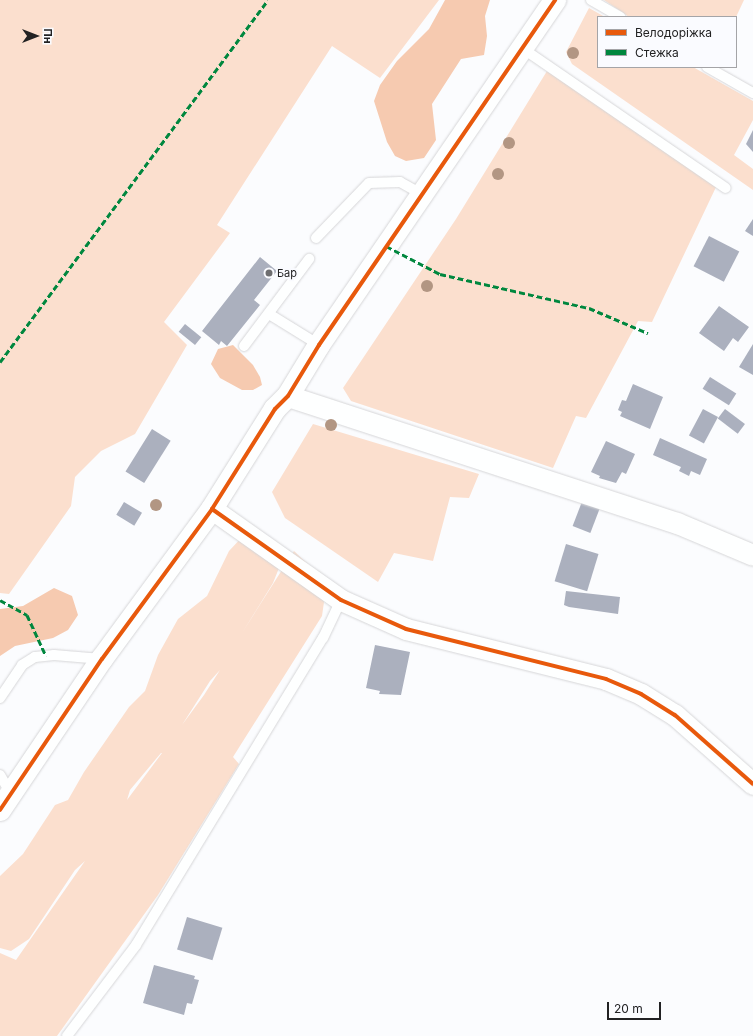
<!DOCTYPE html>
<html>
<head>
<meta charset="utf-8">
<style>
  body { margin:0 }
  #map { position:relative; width:753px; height:1036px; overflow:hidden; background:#fbfcfe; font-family:Inter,sans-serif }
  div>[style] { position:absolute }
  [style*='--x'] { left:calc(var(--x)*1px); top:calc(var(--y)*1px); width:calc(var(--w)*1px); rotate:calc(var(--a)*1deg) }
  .green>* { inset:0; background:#fbdfce }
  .forest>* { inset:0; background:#f6cab0 }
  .building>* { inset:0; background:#abb0be; transform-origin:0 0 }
  .roads { filter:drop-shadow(0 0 1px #d6d6d8) drop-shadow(0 0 1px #d6d6d8) }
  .lane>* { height:10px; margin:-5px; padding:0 5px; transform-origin:5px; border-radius:5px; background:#feffff }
  .street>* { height:21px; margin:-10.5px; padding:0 10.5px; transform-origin:10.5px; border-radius:10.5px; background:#feffff }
  .highway>* { height:22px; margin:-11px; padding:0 11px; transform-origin:11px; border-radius:11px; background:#feffff }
  .quiet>* { height:3px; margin-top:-1.5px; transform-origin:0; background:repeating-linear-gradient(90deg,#00873e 0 6px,transparent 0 9px) }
  .cycleway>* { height:4px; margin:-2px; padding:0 2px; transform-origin:2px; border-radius:2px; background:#e8590c }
  .trees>* { width:12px; height:12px; margin:-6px; border-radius:50%; background:#b29683 }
  .dots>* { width:11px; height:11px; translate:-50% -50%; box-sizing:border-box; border:2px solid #fafbff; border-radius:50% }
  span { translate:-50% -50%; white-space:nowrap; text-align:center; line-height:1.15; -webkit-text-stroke:4px #fafbff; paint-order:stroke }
  .poi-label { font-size:11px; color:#222223 }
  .left { translate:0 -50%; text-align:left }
  .legend { position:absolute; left:597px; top:16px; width:140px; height:52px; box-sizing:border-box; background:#fafbff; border:1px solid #a4a4a7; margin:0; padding:5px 7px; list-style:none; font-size:12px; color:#222223 }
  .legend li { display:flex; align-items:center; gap:8px; height:20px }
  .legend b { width:20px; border:1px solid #a4a4a7 }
  .north { position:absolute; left:16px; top:16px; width:40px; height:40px; -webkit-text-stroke:3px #fafbff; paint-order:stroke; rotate:90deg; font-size:11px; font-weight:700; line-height:16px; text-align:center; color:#222223 }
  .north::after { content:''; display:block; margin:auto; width:14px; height:18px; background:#222223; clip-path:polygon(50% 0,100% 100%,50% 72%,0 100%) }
  .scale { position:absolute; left:607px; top:1002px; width:54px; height:18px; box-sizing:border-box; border:2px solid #222223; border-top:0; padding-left:5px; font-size:12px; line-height:14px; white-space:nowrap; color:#222223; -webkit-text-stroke:3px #fafbff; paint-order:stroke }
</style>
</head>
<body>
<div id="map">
  <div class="green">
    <i style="clip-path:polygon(0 0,439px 0,380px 78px,332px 46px,217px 225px,230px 233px,164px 322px,187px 345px,135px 434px,101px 451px,75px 477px,71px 506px,9px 594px,0 593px)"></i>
    <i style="clip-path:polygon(604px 0,744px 0,736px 17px,629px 17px)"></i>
    <i style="clip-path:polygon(589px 8px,605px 17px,598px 17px,598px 67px,693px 67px,753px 101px,753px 120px,734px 155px,753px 169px,753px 190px,572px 64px,566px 52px)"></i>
    <i style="clip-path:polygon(547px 71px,717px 185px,652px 322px,638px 321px,586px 418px,576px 416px,553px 468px,351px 401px,343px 388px,456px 219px)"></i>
    <i style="clip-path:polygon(313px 424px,479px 474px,469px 498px,450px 497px,433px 561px,394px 553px,378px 582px,285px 518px,272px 492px)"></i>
    <i style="clip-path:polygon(evenodd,243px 536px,279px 568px,273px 583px,242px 633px,294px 551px,316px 572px,324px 602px,322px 616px,233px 757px,239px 764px,158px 895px,57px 1036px,0 1036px,0 953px,16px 960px,85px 861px,75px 870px,29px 939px,11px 951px,0 948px,0 876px,23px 854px,55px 805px,68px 800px,84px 772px,129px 707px,145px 691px,158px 655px,178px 619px,207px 596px,229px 551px,243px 536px,220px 670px,204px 695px,182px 725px,210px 681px,220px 670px,243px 536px,161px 753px,162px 753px,127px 800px,130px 790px,161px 753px)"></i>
  </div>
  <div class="forest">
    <i style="clip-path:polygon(445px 0,490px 0,485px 16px,487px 36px,484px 55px,461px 59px,432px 104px,436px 140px,424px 158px,406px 161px,395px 156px,387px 142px,374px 101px,380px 85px,397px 61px,429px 29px)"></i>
    <i style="clip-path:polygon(233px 345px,253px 365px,260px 377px,262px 385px,253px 390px,242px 390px,220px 378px,211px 364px,218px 349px)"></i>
    <i style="clip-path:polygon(54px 588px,72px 596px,78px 615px,68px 630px,53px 638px,15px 646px,0 656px,0 609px,23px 606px)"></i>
  </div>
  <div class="building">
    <i style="clip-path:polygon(753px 130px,753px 152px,746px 144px)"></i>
    <i style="clip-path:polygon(753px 219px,753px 236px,745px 231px)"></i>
    <i style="left:709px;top:236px;width:34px;height:34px;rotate:27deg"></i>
    <i style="clip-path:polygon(260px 257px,277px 271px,254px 300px,260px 305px,227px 346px,221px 341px,219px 345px,202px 331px)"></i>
    <i style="clip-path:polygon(719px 306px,749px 327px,738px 342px,733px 338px,724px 351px,699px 333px)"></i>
    <i style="left:185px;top:324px;width:21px;height:10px;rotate:39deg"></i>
    <i style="clip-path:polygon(753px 344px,753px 375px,739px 367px)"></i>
    <i style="left:710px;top:377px;width:31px;height:14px;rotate:32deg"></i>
    <i style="clip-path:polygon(633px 384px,663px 397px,650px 429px,620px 416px,622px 412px,618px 410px,622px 400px,626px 401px)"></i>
    <i style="left:703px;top:409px;width:17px;height:30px;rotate:28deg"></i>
    <i style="left:725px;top:409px;width:25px;height:12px;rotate:37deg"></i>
    <i style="left:152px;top:429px;width:22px;height:50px;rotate:32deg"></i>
    <i style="clip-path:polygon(660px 438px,707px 459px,700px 475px,691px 471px,689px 476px,679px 471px,681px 467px,653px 455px)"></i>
    <i style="clip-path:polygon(606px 441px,635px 454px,626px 474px,622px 472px,616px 483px,599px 478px,600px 476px,591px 472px)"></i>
    <i style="left:583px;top:499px;width:19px;height:29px;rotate:21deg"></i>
    <i style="left:124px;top:502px;width:21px;height:15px;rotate:31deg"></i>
    <i style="left:566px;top:544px;width:34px;height:39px;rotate:17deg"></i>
    <i style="clip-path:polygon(566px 591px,620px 597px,618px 614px,569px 607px,564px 605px)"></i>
    <i style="clip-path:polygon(375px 645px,410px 652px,401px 695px,379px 694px,380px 691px,366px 688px)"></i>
    <i style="left:187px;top:917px;width:37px;height:34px;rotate:17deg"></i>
    <i style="clip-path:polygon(154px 965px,195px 976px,194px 979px,199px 980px,192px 1004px,187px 1003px,184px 1015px,143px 1003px)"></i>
  </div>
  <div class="roads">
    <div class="lane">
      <i style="--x:591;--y:0;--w:34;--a:30"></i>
      <i style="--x:522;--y:48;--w:247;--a:34.5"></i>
      <i style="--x:707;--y:67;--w:53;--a:29.5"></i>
      <i style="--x:316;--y:238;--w:76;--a:-46.1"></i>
      <i style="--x:369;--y:183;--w:31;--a:-2"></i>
      <i style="--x:400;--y:182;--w:25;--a:29"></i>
      <i style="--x:269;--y:314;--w:59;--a:31.8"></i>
      <i style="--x:244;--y:346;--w:109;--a:-53.2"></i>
      <i style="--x:0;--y:698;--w:40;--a:-56"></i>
      <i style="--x:22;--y:665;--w:15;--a:-32"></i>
      <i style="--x:35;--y:657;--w:19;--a:-6"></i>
      <i style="--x:54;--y:655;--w:48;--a:4.8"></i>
      <i style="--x:0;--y:775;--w:22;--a:60"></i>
      <i style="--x:67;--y:1036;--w:114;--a:-52.8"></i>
      <i style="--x:136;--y:945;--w:359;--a:-58.7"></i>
      <i style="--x:323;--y:638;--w:42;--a:-64.7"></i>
    </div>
    <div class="street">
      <i style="--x:288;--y:396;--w:409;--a:18.1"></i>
      <i style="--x:677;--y:523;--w:82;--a:22.8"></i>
      <i style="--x:212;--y:509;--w:158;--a:35.2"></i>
      <i style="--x:341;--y:600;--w:71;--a:24"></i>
      <i style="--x:406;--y:629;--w:206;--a:14"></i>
      <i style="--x:606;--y:679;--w:38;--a:23"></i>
      <i style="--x:641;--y:694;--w:40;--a:32"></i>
      <i style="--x:675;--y:715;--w:104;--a:41.5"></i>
    </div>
    <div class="highway">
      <i style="--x:0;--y:810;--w:182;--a:-56"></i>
      <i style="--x:102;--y:659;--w:186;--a:-53.7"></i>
      <i style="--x:212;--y:509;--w:118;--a:-57.8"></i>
      <i style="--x:275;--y:409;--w:18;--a:-45"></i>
      <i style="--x:288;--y:396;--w:60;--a:-58.7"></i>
      <i style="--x:319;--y:345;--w:418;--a:-55.6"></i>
    </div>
  </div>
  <div class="quiet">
    <i style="--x:386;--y:246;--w:61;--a:27.4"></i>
    <i style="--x:440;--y:274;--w:153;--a:12.9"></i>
    <i style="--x:589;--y:308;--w:64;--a:23"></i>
    <i style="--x:0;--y:362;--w:450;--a:-53.5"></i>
    <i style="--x:0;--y:600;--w:31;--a:29"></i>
    <i style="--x:27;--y:615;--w:45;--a:65.1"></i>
  </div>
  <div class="cycleway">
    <i style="--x:212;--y:509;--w:158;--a:35.2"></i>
    <i style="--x:341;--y:600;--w:71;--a:24"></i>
    <i style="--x:406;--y:629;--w:206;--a:14"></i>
    <i style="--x:606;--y:679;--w:38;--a:23"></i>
    <i style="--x:641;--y:694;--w:40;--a:32"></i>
    <i style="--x:675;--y:715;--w:104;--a:41.5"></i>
    <i style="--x:0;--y:810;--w:182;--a:-56"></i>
    <i style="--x:102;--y:659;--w:186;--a:-53.7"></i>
    <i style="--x:212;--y:509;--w:118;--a:-57.8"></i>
    <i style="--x:275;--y:409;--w:18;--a:-45"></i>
    <i style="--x:288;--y:396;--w:60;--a:-58.7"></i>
    <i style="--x:319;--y:345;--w:418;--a:-55.6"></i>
  </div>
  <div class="trees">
    <i style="left:573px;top:53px"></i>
    <i style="left:509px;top:143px"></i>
    <i style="left:498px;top:174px"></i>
    <i style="left:427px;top:286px"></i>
    <i style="left:331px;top:425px"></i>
    <i style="left:156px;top:505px"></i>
  </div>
  <div class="dots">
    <i style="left:269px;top:273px;background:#6e6e70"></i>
  </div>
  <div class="poi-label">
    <span class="left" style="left:277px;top:273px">Бар</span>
  </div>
  <ul class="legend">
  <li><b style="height:5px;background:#e8590c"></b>Велодоріжка</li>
  <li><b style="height:5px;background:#00873e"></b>Стежка</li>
  </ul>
  <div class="north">Пн</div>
  <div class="scale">20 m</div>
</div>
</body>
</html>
